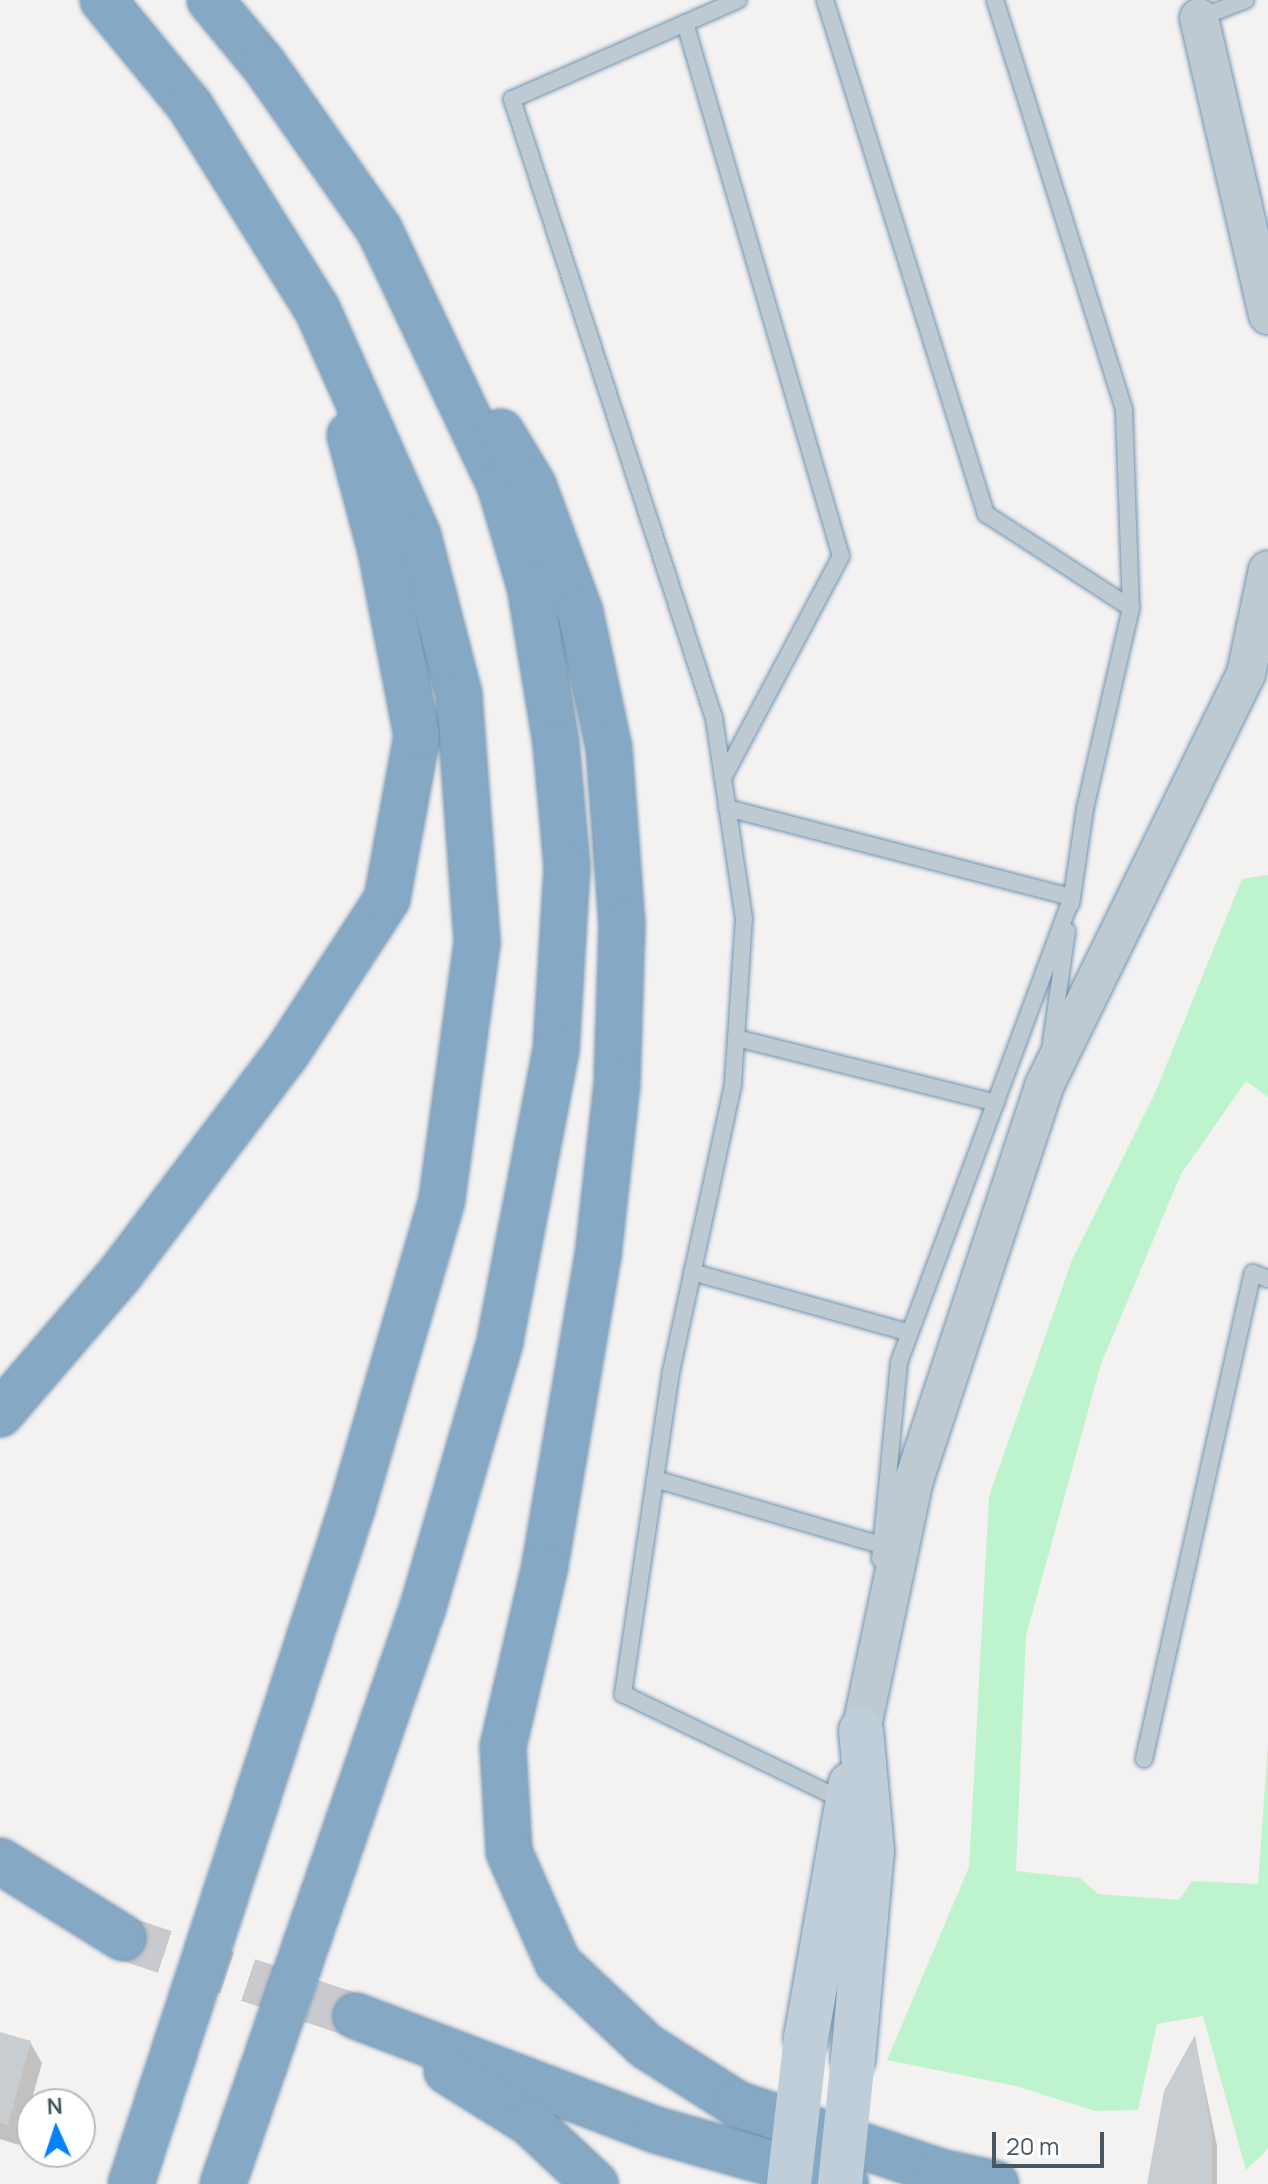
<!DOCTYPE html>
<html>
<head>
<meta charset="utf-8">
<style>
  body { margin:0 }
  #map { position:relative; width:1268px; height:2184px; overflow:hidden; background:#f4f1f1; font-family:Manrope,sans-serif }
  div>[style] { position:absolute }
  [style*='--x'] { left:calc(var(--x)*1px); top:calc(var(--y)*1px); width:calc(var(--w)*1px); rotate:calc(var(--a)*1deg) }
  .green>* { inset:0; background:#bdf4ce }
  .shadow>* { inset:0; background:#0003 }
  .building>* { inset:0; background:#c8cdd2 }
  .motorway-tunnel>* { height:44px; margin-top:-22px; transform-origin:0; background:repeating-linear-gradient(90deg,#c9cacd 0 44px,transparent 0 66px) }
  .roads { filter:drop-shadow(0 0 2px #7093b0) drop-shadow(0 0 2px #7093b0) }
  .service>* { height:16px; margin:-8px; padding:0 8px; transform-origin:8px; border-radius:8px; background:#becad2 }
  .tertiary>* { height:38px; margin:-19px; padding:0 19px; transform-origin:19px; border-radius:19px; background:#becad2 }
  .secondary>* { height:44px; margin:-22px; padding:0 22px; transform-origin:22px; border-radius:22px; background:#c0ceda }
  .motorway>* { height:44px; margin:-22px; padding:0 22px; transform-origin:22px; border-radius:22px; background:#85a8c4 }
  .secondary-bridge>* { height:44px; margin:-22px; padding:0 22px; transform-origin:22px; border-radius:22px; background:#c0ceda }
  span { translate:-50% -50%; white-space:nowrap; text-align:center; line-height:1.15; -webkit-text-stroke:6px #fff; paint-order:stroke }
  .north { position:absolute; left:16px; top:2088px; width:80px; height:80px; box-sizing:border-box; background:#fff; border:2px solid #b5bcc0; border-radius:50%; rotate:357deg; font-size:22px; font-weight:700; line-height:32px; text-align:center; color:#475761 }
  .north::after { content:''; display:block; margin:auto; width:28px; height:36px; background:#0682f9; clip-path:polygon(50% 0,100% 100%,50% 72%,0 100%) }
  .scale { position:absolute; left:992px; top:2132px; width:112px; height:36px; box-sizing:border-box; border:4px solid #475761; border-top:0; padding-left:10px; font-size:24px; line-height:28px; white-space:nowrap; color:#475761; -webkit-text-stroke:6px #fff; paint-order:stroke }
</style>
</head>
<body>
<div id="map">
  <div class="green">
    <i style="clip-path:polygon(1268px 875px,1268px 1097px,1246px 1081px,1181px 1174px,1101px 1364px,1026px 1636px,1016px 1871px,1080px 1878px,1098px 1894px,1179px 1900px,1192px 1881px,1258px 1884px,1268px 1745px,1268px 2149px,1246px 2170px,1203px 2016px,1157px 2024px,1138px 2110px,1095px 2111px,1016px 2086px,887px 2060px,969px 1867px,989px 1496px,1072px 1260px,1155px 1093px,1242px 879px)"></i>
  </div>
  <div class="shadow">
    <i style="clip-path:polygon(0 2034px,30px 2042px,42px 2063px,19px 2145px,0 2139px)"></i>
    <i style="clip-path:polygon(1195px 2039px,1217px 2146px,1217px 2184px,1150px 2184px)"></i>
  </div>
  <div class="building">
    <i style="clip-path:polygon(0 2032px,31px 2041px,8px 2125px,0 2123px)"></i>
    <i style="clip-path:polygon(1195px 2035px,1212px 2134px,1212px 2184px,1147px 2184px,1164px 2091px)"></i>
  </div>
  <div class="motorway-tunnel">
    <i style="--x:123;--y:1938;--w:246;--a:18.5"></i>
  </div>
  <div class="roads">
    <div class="service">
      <i style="--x:738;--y:0;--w:247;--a:156.3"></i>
      <i style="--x:512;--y:99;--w:651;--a:71.93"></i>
      <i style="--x:714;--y:718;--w:202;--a:81.5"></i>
      <i style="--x:744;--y:918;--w:167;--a:93.8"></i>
      <i style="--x:733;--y:1085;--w:294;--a:102.2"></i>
      <i style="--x:671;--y:1372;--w:326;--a:98.5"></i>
      <i style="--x:623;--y:1694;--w:248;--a:25.8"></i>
      <i style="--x:825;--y:0;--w:539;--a:72.61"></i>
      <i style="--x:986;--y:514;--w:173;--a:33"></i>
      <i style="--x:995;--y:0;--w:430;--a:72.5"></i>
      <i style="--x:1124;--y:410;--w:198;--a:88"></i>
      <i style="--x:1131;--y:608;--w:206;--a:102.9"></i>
      <i style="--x:1085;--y:809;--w:96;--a:98.4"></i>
      <i style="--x:1199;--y:18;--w:50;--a:-21"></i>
      <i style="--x:685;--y:23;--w:555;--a:73.69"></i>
      <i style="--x:841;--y:556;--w:251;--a:118"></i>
      <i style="--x:727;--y:808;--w:356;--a:14.5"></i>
      <i style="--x:1072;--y:897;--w:497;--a:110.4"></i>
      <i style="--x:899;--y:1363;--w:197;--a:95.5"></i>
      <i style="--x:736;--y:1038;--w:268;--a:14"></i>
      <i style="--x:1051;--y:1043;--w:113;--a:-81.9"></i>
      <i style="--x:692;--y:1272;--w:226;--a:15.6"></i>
      <i style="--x:655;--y:1479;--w:235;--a:16.3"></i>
      <i style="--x:1144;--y:1759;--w:498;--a:-77.4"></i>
      <i style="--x:1253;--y:1273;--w:16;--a:22"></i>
    </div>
    <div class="tertiary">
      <i style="--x:1199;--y:18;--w:305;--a:76.9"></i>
      <i style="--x:861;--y:1731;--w:257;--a:-78.1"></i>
      <i style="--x:914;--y:1480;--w:415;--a:-71.7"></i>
      <i style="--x:1044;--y:1086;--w:459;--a:-63.9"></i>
      <i style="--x:1246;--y:674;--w:106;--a:-78.1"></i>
    </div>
    <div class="secondary">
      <i style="--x:806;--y:2038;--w:258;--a:-80"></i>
      <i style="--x:853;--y:2059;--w:209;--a:-84.8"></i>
      <i style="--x:872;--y:1851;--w:121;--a:-95.2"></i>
    </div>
    <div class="motorway">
      <i style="--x:103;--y:0;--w:137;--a:50.6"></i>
      <i style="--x:190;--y:106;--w:239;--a:58"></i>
      <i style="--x:317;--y:309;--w:248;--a:66"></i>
      <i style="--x:418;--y:536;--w:164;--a:75.5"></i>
      <i style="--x:459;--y:695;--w:249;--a:85.8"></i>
      <i style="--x:477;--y:943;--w:259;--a:97.8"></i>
      <i style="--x:442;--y:1200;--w:321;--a:106.3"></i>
      <i style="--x:352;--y:1508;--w:711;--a:108.1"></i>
      <i style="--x:210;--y:0;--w:85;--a:50.3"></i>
      <i style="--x:264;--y:65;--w:200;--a:55"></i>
      <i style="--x:379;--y:229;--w:283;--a:64.7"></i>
      <i style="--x:500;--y:485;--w:105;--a:73.5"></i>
      <i style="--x:530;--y:586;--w:159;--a:80.6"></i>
      <i style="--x:556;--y:743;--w:124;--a:84.9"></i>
      <i style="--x:567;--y:867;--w:183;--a:93.4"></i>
      <i style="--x:556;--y:1050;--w:297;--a:100.9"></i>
      <i style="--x:500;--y:1342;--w:276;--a:106.2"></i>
      <i style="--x:423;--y:1607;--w:611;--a:109.12"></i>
      <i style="--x:501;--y:432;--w:62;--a:58.9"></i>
      <i style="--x:533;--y:485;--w:135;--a:69.7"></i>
      <i style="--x:580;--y:612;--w:139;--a:78"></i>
      <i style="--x:609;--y:748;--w:176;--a:85.8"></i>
      <i style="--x:622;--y:924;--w:160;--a:91.8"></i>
      <i style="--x:617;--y:1084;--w:172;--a:96.3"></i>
      <i style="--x:598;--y:1255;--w:315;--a:99.7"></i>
      <i style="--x:545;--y:1566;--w:186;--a:103.1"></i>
      <i style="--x:503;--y:1747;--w:105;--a:86.7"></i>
      <i style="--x:509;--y:1852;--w:121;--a:66.2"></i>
      <i style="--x:558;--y:1963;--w:121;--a:43.3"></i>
      <i style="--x:646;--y:2046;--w:108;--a:32.5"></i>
      <i style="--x:737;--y:2104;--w:214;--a:18.5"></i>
      <i style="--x:940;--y:2172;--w:57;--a:12.1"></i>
      <i style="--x:0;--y:1414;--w:184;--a:-49.4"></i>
      <i style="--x:120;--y:1274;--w:276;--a:-53"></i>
      <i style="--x:286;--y:1054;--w:185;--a:-56.9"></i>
      <i style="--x:387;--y:899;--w:166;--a:-79.6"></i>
      <i style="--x:417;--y:736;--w:188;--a:-101"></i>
      <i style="--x:381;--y:551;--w:120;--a:-105"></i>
      <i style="--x:0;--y:1861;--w:145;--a:32"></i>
      <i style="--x:356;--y:2016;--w:321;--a:20.8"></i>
      <i style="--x:656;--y:2130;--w:197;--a:15.9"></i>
      <i style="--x:447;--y:2071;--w:97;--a:31.9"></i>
      <i style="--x:529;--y:2122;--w:91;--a:43.2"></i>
    </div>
  </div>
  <div class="secondary-bridge">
    <i style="--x:789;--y:2184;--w:147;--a:-83.4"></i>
    <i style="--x:840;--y:2184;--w:126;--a:-84.1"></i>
  </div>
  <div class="north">N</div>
  <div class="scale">20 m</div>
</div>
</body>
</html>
